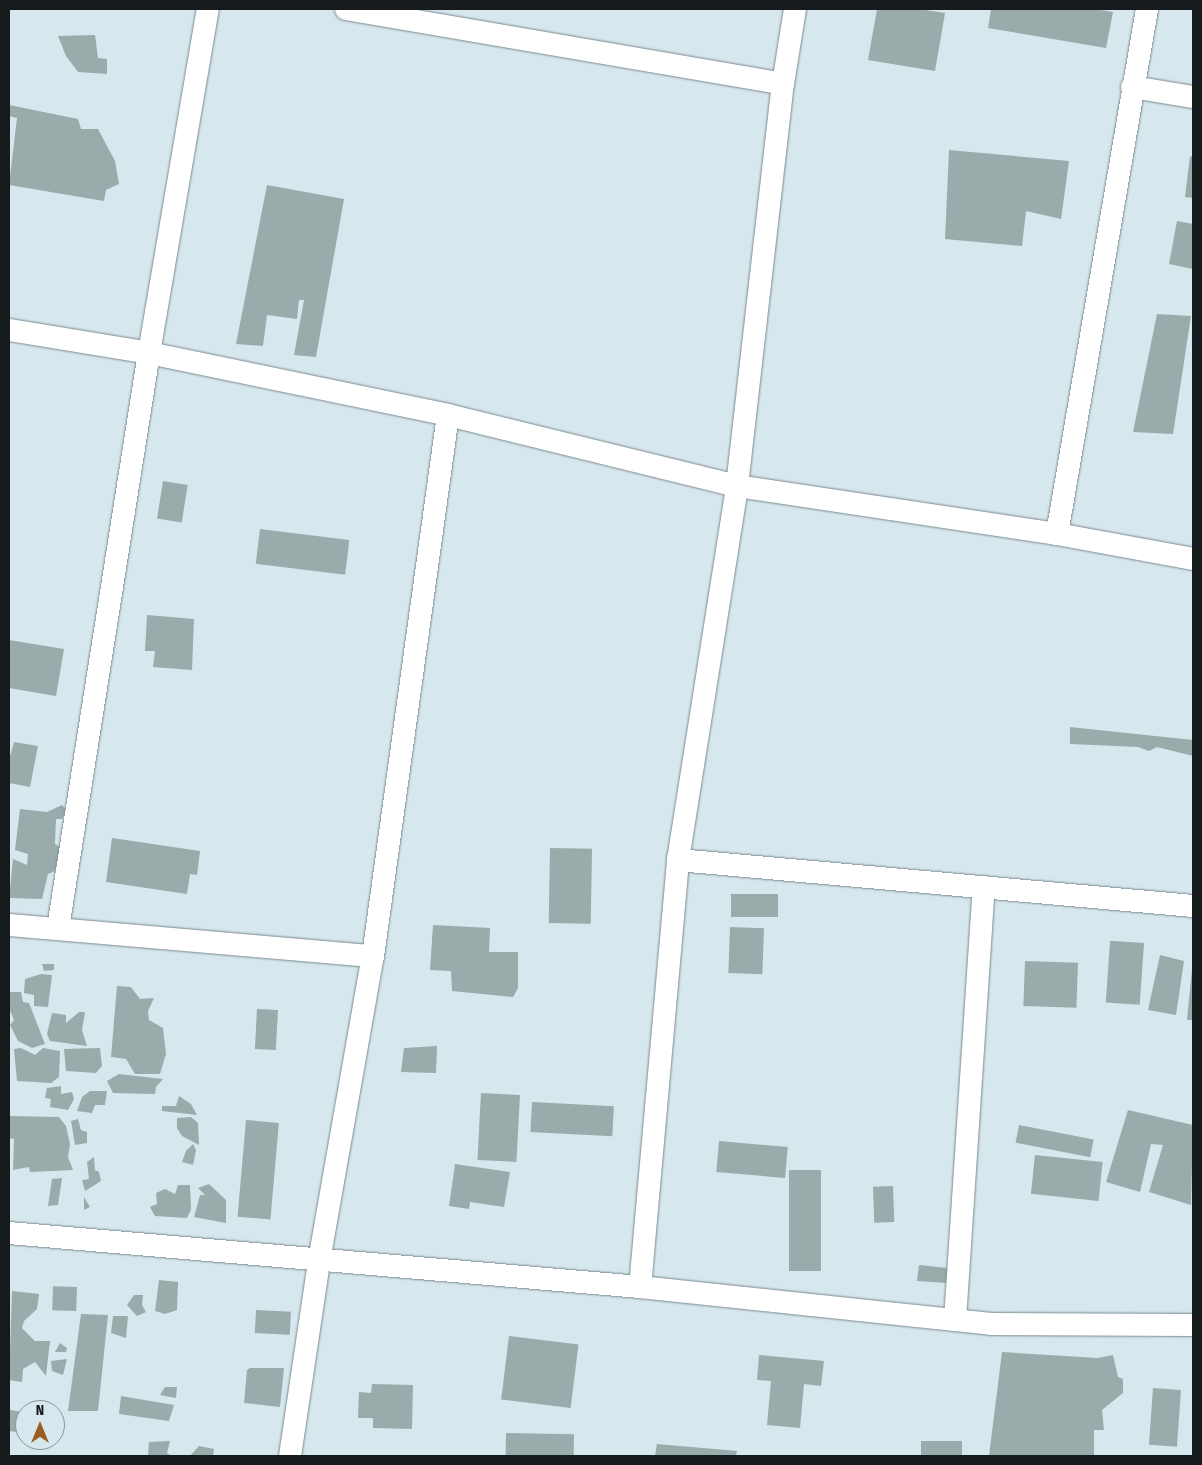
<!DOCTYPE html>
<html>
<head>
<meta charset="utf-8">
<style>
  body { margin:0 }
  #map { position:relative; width:1202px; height:1465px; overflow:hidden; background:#d7e7ee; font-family:"Fira Sans Condensed",sans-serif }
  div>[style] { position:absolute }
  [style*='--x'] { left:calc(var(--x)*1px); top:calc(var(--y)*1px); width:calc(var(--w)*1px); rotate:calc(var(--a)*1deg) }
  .building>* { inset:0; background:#99abaa; transform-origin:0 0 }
  .roads { filter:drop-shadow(0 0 1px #7a898f) drop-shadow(0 0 1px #7a898f) }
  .minor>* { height:22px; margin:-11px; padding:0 11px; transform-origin:11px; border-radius:11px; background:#fff }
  span { translate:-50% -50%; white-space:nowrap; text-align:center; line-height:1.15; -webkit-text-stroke:4.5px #d7e7ee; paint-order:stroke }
  .frame { position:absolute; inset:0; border:10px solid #151a1d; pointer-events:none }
  .north { position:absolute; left:15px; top:1400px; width:50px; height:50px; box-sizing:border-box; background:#d7e7ee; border:1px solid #89959a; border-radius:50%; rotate:0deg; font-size:14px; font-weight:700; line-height:20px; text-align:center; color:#151a1d }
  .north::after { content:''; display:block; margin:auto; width:18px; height:22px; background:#9a5d21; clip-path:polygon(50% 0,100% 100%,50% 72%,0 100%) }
</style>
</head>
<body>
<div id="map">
  <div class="building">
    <i style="clip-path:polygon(877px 9px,919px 9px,945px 13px,935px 71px,868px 60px)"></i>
    <i style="clip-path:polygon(991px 9px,1095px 9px,1113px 12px,1106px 48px,988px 28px)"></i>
    <i style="clip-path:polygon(95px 35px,98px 58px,107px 59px,107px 74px,78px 72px,66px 56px,58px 36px)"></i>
    <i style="clip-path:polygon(9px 105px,78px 119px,81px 129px,98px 129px,115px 161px,119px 184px,106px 190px,104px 201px,9px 185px,17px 118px,9px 116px)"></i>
    <i style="clip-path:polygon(949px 150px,1069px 161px,1061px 219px,1026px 211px,1022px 246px,945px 239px)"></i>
    <i style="clip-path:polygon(1190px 156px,1193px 157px,1193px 198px,1185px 197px)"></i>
    <i style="clip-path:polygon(267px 185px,344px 199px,316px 357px,294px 355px,304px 300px,299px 300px,297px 319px,267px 315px,263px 346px,236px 344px)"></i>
    <i style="clip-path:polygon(1177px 221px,1193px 224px,1193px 269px,1169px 264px)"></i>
    <i style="clip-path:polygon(1157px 314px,1191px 316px,1173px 434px,1133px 432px)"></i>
    <i style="left:163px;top:481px;width:25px;height:38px;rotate:9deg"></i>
    <i style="left:260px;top:529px;width:90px;height:35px;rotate:7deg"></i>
    <i style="clip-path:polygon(147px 615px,194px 619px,192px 670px,153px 667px,155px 651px,145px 651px)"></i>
    <i style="clip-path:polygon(9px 640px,64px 649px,56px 696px,9px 688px)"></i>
    <i style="clip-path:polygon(1070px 727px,1193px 740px,1193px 756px,1157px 747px,1149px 751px,1138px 747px,1070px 744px)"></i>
    <i style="clip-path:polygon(14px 742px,38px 746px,30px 787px,9px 783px,9px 760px)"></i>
    <i style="clip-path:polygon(62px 805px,66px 810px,62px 819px,56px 819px,55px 844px,60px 847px,55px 871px,48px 874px,42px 899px,9px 898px,13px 859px,27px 865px,28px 854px,15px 850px,20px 809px,47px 812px)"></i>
    <i style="clip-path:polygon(112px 838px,200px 851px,197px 875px,190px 874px,187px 894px,106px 882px)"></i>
    <i style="left:550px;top:848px;width:42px;height:75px;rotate:1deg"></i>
    <i style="left:731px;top:894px;width:47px;height:23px"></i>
    <i style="clip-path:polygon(433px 925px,490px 928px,489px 952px,518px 952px,518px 988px,513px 997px,452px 991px,451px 971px,430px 970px)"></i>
    <i style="left:730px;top:927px;width:34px;height:46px;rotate:2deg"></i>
    <i style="left:1144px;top:943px;width:62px;height:34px;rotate:94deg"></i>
    <i style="clip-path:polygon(1160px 955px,1184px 961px,1176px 1015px,1148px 1010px)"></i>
    <i style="left:1025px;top:961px;width:53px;height:45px;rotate:2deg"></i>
    <i style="clip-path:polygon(42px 964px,54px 964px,54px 970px,44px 971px)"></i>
    <i style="clip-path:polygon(1192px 969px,1193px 969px,1193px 1020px,1187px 1020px)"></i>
    <i style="clip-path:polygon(41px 974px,52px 975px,48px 1007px,34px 1006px,34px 995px,24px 993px,25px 979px)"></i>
    <i style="clip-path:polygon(117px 986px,131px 987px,140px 999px,154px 998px,148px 1011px,149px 1020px,163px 1028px,166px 1054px,160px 1074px,135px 1074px,126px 1059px,111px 1057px)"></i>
    <i style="clip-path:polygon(10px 992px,21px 992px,23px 1002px,29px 1003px,45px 1044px,32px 1048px,18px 1041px,10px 1025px,14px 1020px,9px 1008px)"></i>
    <i style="left:257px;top:1009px;width:21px;height:40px;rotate:3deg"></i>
    <i style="clip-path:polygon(79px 1012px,85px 1012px,82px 1030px,87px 1046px,50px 1041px,47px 1034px,52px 1013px,66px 1015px,66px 1023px)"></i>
    <i style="clip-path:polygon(437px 1046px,436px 1073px,401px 1072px,404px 1048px)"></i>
    <i style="clip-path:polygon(21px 1048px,35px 1055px,43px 1048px,60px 1051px,59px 1077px,51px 1083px,17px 1081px,14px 1049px)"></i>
    <i style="clip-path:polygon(100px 1048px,102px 1066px,96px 1073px,66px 1071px,64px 1049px)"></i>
    <i style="clip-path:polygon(119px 1074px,163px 1079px,156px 1087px,155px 1094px,113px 1093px,107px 1081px)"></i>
    <i style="clip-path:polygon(61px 1086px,61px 1094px,72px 1092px,74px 1099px,68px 1110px,50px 1107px,51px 1099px,45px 1098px,47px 1088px)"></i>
    <i style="clip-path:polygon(90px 1091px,107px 1091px,105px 1105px,95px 1105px,92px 1113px,77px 1111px,82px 1097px)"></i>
    <i style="left:481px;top:1093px;width:39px;height:67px;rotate:3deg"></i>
    <i style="clip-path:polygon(179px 1096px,191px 1104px,197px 1115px,162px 1111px,162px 1106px,176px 1106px)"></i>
    <i style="left:532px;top:1102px;width:82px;height:30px;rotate:3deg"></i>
    <i style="clip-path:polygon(1128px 1110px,1193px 1125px,1191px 1205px,1149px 1192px,1163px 1145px,1151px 1144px,1140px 1192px,1106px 1182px)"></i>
    <i style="clip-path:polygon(9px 1116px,59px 1117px,66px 1126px,70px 1144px,68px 1157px,73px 1170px,30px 1172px,29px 1167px,13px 1170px,14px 1139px,9px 1138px)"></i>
    <i style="clip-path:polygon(191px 1117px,198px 1123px,199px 1145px,182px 1136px,177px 1128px,177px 1118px)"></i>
    <i style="clip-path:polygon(78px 1119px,81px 1130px,87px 1132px,87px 1143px,75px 1145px,71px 1121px)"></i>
    <i style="left:246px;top:1120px;width:33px;height:97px;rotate:5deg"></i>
    <i style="left:1019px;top:1125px;width:76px;height:18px;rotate:11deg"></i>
    <i style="left:719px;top:1141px;width:69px;height:31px;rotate:5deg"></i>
    <i style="clip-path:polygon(193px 1144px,196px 1150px,193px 1165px,182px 1162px,186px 1151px)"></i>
    <i style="left:1035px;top:1155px;width:68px;height:39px;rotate:6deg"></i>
    <i style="clip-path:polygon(94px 1157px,95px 1170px,99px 1172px,101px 1181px,85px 1191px,82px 1180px,89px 1179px,87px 1162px)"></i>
    <i style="clip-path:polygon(455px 1164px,510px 1172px,504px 1207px,470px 1202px,469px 1209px,449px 1206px)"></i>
    <i style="left:789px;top:1170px;width:32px;height:101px"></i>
    <i style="clip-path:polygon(62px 1178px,58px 1205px,48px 1206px,52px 1179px)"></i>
    <i style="clip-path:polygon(209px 1184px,226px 1200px,226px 1223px,194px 1217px,200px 1195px,205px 1195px,198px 1188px)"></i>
    <i style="clip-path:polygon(178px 1185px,190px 1185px,191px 1210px,187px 1218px,155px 1216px,150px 1207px,157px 1204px,156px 1193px,165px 1189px,175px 1194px)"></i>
    <i style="left:893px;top:1186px;width:36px;height:20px;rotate:88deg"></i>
    <i style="clip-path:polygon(84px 1197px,90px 1207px,84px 1210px)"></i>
    <i style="clip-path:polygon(919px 1265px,947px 1268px,951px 1271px,947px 1283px,917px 1281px)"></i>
    <i style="clip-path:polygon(159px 1280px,178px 1282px,177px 1310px,165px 1314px,155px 1311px)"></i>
    <i style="left:77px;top:1287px;width:24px;height:24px;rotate:92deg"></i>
    <i style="clip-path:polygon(12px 1291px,39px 1294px,37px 1309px,24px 1321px,22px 1328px,35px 1341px,50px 1341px,46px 1376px,35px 1362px,23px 1369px,22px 1382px,9px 1380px)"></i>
    <i style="clip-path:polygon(134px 1295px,143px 1295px,142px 1305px,146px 1312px,137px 1316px,127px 1305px)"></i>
    <i style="left:256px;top:1310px;width:35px;height:23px;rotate:3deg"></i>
    <i style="clip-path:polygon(81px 1314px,108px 1315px,98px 1411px,68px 1411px)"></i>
    <i style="clip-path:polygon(113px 1316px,128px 1316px,126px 1338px,111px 1333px)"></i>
    <i style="left:509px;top:1336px;width:70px;height:64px;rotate:7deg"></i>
    <i style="clip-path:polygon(60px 1343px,67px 1348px,66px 1352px,55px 1352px)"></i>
    <i style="clip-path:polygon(1002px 1352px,1098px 1358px,1113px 1355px,1118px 1377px,1123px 1379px,1123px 1393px,1102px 1410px,1104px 1430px,1094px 1430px,1094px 1456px,989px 1456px)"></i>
    <i style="clip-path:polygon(759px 1355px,824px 1361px,821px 1386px,804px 1384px,800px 1428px,767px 1425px,771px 1381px,757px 1380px)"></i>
    <i style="clip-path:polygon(67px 1359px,63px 1375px,52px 1371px,51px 1361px)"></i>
    <i style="clip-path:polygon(250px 1368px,284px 1368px,280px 1407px,244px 1403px,247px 1370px)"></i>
    <i style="clip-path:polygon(372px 1384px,413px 1385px,412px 1429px,373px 1428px,373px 1418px,358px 1418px,359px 1392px,371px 1393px)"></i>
    <i style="clip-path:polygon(165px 1387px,177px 1387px,176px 1398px,160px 1395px)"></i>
    <i style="left:1153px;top:1388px;width:28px;height:57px;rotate:4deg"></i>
    <i style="clip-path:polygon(121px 1396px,174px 1405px,169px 1421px,119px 1414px)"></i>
    <i style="left:9px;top:1410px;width:16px;height:21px;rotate:7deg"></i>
    <i style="clip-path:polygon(55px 1414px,61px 1414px,57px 1435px,55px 1435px)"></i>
    <i style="left:506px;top:1433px;width:68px;height:23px;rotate:1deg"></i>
    <i style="clip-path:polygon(170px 1441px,167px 1453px,172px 1456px,148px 1456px,149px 1442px)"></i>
    <i style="left:962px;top:1441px;width:15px;height:41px;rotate:90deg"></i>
    <i style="clip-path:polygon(657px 1444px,737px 1451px,736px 1456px,655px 1456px)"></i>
    <i style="clip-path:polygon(199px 1446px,214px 1449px,213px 1456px,190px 1456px)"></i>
  </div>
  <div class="roads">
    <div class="minor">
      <i style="--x:346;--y:9;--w:443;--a:9.7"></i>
      <i style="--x:1132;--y:87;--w:62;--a:9.3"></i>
      <i style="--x:9;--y:330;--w:142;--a:9.3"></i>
      <i style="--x:149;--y:353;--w:305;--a:11.7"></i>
      <i style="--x:448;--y:415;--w:298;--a:13.8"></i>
      <i style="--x:737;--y:486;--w:324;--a:8.5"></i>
      <i style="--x:1057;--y:534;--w:138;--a:10.4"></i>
      <i style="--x:1057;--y:534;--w:533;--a:-80.27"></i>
      <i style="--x:678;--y:860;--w:517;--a:5.1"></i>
      <i style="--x:9;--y:925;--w:365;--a:4.9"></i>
      <i style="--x:58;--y:928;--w:582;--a:-81.01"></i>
      <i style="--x:149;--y:353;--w:349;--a:-80.3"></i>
      <i style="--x:9;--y:1233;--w:633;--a:4.89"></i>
      <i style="--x:640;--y:1287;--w:353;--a:6"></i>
      <i style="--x:991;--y:1324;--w:202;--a:0.3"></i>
      <i style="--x:640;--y:1287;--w:429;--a:-84.9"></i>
      <i style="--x:678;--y:860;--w:379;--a:-81"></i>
      <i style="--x:737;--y:486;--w:405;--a:-83.5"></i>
      <i style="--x:783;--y:84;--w:76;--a:-80.9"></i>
      <i style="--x:955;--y:1320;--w:434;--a:-86.2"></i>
      <i style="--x:290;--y:1456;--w:197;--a:-81.5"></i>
      <i style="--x:319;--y:1261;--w:310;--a:-80"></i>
      <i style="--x:373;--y:956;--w:546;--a:-82.11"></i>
    </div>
  </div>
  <div class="frame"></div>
  <div class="north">N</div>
</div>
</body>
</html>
